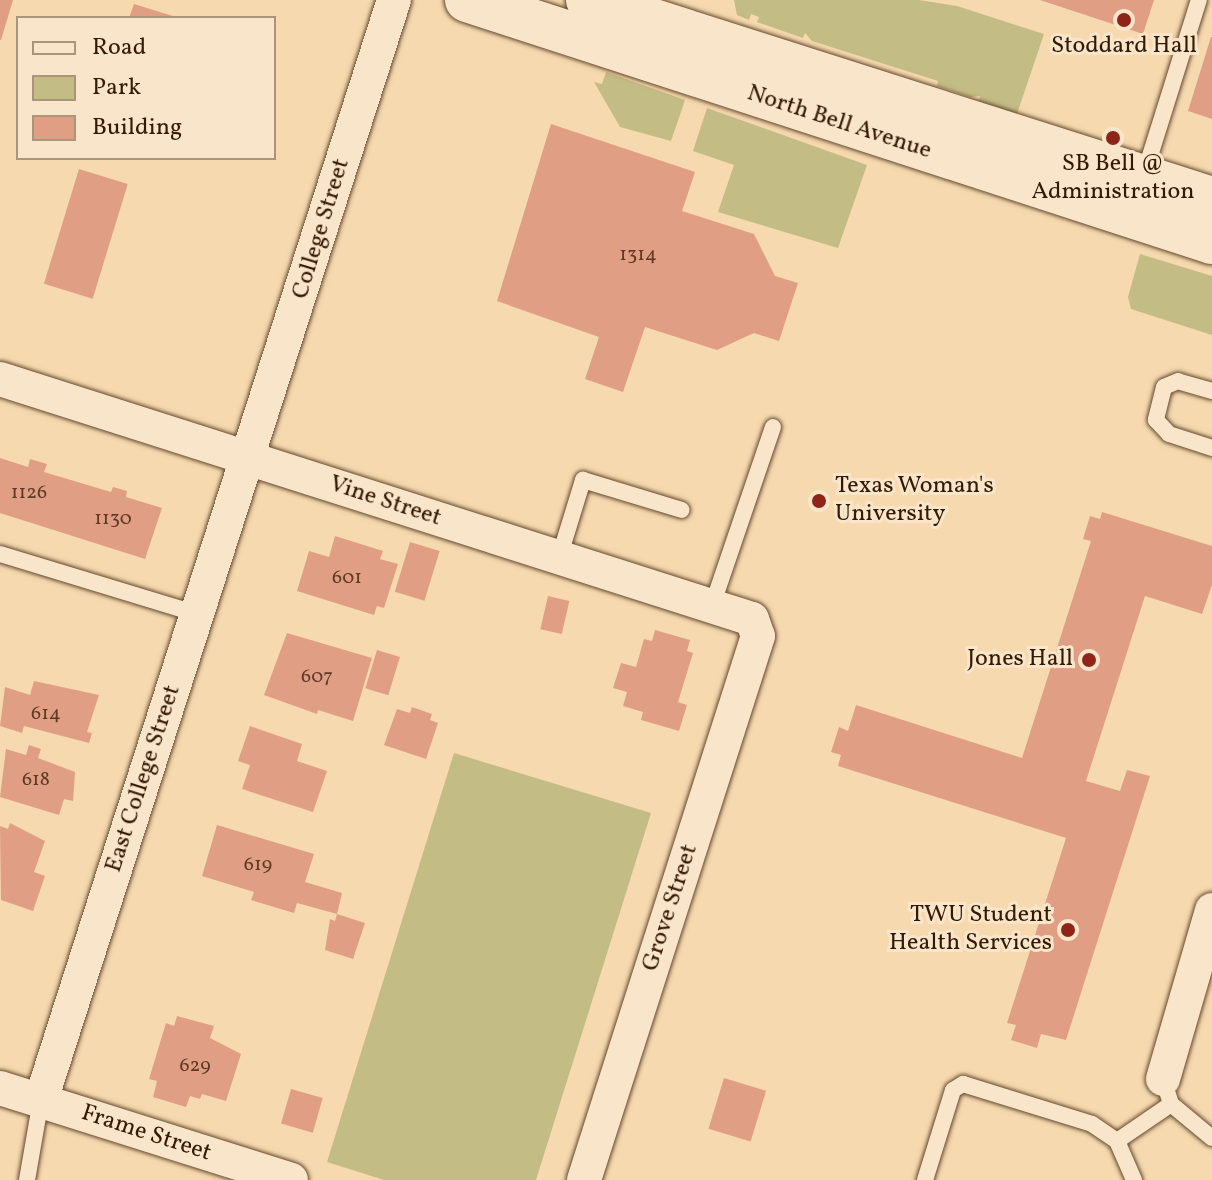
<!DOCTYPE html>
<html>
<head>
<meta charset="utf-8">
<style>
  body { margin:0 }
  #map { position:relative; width:1212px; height:1180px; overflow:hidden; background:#f6d9ae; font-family:Vollkorn,serif }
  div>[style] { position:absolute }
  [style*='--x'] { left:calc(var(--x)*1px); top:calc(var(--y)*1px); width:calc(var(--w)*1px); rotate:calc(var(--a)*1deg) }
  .green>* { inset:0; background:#c4bc85 }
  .building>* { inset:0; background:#e09f84; transform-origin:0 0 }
  .roads { filter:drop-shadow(0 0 2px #64492e) drop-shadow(0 0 2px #64492e) }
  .lane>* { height:16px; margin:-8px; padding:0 8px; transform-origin:8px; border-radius:8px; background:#f9e6ca }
  .street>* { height:34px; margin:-17px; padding:0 17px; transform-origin:17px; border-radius:17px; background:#f9e6ca }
  .secondary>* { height:44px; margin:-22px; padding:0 22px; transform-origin:22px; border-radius:22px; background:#f9e6ca }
  .dots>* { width:22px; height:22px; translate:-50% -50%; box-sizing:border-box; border:4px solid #f9e6ca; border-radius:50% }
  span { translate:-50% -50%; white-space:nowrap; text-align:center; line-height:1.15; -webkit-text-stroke:6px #f9e6ca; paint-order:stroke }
  .number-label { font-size:20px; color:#5f3a23 }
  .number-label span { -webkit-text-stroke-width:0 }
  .poi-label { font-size:24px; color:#341903 }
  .left { translate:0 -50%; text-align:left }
  .right { translate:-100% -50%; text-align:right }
  .street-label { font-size:24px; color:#341903 }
  .legend { position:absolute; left:16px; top:16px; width:260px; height:144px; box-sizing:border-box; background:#f9e6ca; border:2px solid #aa947a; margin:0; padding:10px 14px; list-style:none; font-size:24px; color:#341903 }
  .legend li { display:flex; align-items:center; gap:16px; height:40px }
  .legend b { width:40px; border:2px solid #aa947a }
</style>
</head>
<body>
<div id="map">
  <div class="green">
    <i style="clip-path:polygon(734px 0,919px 0,957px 6px,1044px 34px,1017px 114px,979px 101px,980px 96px,970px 97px,937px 86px,938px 81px,812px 41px,805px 33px,803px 38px,757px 22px,759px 17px,751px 14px,749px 20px,737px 15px)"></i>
    <i style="clip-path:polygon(606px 72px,685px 100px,671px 141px,620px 127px,594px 82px,602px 84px)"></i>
    <i style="clip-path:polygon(707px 108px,867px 165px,838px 248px,718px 212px,734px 165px,693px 151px)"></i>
    <i style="clip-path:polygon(1140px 254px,1212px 276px,1212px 335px,1131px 309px,1128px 297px)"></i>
    <i style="clip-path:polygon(454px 753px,651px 813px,536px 1180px,384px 1180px,327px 1162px)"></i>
  </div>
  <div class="building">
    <i style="clip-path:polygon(0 0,13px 0,1px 40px,0 40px)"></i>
    <i style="clip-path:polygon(1040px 0,1154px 0,1143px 34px)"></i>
    <i style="clip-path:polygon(134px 4px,176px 17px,176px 18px,129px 18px)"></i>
    <i style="clip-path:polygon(1211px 37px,1212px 37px,1212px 119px,1188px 111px)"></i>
    <i style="clip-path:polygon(551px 124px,695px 172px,682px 211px,754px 234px,775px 276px,798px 283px,779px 341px,754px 333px,717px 350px,645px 327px,623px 392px,585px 379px,599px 337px,497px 301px)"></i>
    <i style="left:79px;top:169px;width:51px;height:120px;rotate:17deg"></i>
    <i style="clip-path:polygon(0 458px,28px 467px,30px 459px,47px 464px,44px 472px,111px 492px,113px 487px,127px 491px,126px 497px,162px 508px,145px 559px,0 513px)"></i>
    <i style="clip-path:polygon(1102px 512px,1212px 546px,1212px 585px,1202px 614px,1145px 596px,1086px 781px,1120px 791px,1127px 770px,1150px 776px,1066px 1040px,1041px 1034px,1037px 1048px,1011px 1040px,1016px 1025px,1007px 1023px,1066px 838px,838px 766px,841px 755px,831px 752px,839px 727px,848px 731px,856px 705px,1022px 758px,1091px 541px,1083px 539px,1090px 516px,1100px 519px)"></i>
    <i style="clip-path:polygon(335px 536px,383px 551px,380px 559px,398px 564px,384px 608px,377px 606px,374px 615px,297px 591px,309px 551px,329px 557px)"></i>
    <i style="left:410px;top:542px;width:31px;height:52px;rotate:17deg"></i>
    <i style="left:548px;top:596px;width:22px;height:34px;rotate:13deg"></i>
    <i style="clip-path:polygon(655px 630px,690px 640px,687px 651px,693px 653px,678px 702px,687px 705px,679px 731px,641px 720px,643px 712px,623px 706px,627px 692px,613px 688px,621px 663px,636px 667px,644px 639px,652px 641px)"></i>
    <i style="clip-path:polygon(287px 633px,372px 658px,353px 721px,318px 710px,317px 714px,264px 695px)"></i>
    <i style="left:377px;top:650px;width:24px;height:40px;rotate:17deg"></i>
    <i style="clip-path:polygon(34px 681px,99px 695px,87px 732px,92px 733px,89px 743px,24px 726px,22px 733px,0 726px,5px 687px,30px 695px)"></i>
    <i style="clip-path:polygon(412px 707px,432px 714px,430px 720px,438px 723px,426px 759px,384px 745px,397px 709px,410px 713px)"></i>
    <i style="clip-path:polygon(250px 726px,302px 744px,297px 761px,327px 771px,313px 812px,242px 789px,250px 765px,238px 761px)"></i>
    <i style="clip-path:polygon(29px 745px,41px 749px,38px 758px,75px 772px,73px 801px,64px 799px,59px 815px,0 797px,6px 749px,26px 755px)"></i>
    <i style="clip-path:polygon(10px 823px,45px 841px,34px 872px,45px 876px,33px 911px,1px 900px,0 826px,8px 829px)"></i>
    <i style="clip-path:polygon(217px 825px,314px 854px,305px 882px,342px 893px,337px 914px,297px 903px,294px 913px,251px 900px,254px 892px,202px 876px)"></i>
    <i style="clip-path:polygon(337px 914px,365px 923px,353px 959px,325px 950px,330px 919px,335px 921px)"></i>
    <i style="clip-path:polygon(177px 1016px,214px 1026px,210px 1038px,241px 1054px,226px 1101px,202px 1094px,200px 1099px,190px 1096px,186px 1107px,153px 1097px,157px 1081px,149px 1079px,166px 1023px,174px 1026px)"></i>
    <i style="left:724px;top:1078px;width:44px;height:53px;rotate:17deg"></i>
    <i style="left:291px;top:1089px;width:33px;height:36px;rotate:16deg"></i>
  </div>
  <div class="roads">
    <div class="lane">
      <i style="--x:1144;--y:175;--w:183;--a:-72.6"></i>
      <i style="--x:1212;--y:391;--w:35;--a:-164"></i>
      <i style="--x:1178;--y:381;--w:15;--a:157"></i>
      <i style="--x:1164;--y:387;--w:34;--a:104"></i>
      <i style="--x:1156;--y:420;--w:19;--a:47"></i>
      <i style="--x:1169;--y:434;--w:45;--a:18"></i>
      <i style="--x:0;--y:554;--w:207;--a:16.9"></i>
      <i style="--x:559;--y:558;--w:82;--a:-72.9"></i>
      <i style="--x:583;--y:480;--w:103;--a:16.9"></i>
      <i style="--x:712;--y:606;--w:189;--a:-71.2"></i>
      <i style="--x:1163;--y:1079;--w:26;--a:72"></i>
      <i style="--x:1171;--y:1104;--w:53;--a:39.7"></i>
      <i style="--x:1117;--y:1141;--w:65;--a:-34.4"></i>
      <i style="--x:27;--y:1180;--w:81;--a:-80.1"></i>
      <i style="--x:925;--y:1180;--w:94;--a:-72.7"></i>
      <i style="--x:953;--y:1090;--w:12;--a:-31"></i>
      <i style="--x:963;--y:1084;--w:135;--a:17.2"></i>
      <i style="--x:1092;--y:1124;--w:30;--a:34"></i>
      <i style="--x:1117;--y:1141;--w:43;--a:66.4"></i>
    </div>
    <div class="street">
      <i style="--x:0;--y:379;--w:789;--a:17.7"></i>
      <i style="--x:752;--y:619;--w:18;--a:71"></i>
      <i style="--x:758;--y:636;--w:571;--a:107.74"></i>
      <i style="--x:1163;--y:1079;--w:176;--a:-73.8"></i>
      <i style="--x:0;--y:1088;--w:305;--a:17.5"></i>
      <i style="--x:41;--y:1100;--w:1155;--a:-72.21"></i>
    </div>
    <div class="secondary">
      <i style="--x:467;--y:0;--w:783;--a:18"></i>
      <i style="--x:588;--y:0;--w:655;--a:17.69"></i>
    </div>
  </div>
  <div class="dots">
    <i style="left:1124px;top:20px;background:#8f2418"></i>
    <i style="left:1113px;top:138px;background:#8f2418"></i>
    <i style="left:819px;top:501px;background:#8f2418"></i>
    <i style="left:1089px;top:660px;background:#8f2418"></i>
    <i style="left:1068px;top:930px;background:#8f2418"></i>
  </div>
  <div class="number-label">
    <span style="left:638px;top:255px">1314</span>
    <span style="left:29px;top:493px">1126</span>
    <span style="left:113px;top:519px">1130</span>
    <span style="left:347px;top:578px">601</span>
    <span style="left:317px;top:677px">607</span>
    <span style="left:46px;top:714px">614</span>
    <span style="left:36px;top:780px">618</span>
    <span style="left:258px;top:865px">619</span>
    <span style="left:195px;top:1066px">629</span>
  </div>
  <div class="poi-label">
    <span style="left:1124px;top:47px">Stoddard Hall</span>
    <span style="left:1113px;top:179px">SB Bell @<br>Administration</span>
    <span class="left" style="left:835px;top:501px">Texas Woman's<br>University</span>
    <span class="right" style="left:1073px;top:660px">Jones Hall</span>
    <span class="right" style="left:1052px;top:930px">TWU Student<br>Health Services</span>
  </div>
  <div class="street-label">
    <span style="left:839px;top:123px;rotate:18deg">North Bell Avenue</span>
    <span style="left:322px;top:229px;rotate:-73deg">College Street</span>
    <span style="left:385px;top:502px;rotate:18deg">Vine Street</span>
    <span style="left:144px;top:779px;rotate:-72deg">East College Street</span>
    <span style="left:671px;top:908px;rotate:-72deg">Grove Street</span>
    <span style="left:146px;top:1134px;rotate:18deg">Frame Street</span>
  </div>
  <ul class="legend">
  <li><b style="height:10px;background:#f9e6ca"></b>Road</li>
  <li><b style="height:22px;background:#c4bc85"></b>Park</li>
  <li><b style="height:22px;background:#e09f84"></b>Building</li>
  </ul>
</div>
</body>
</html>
